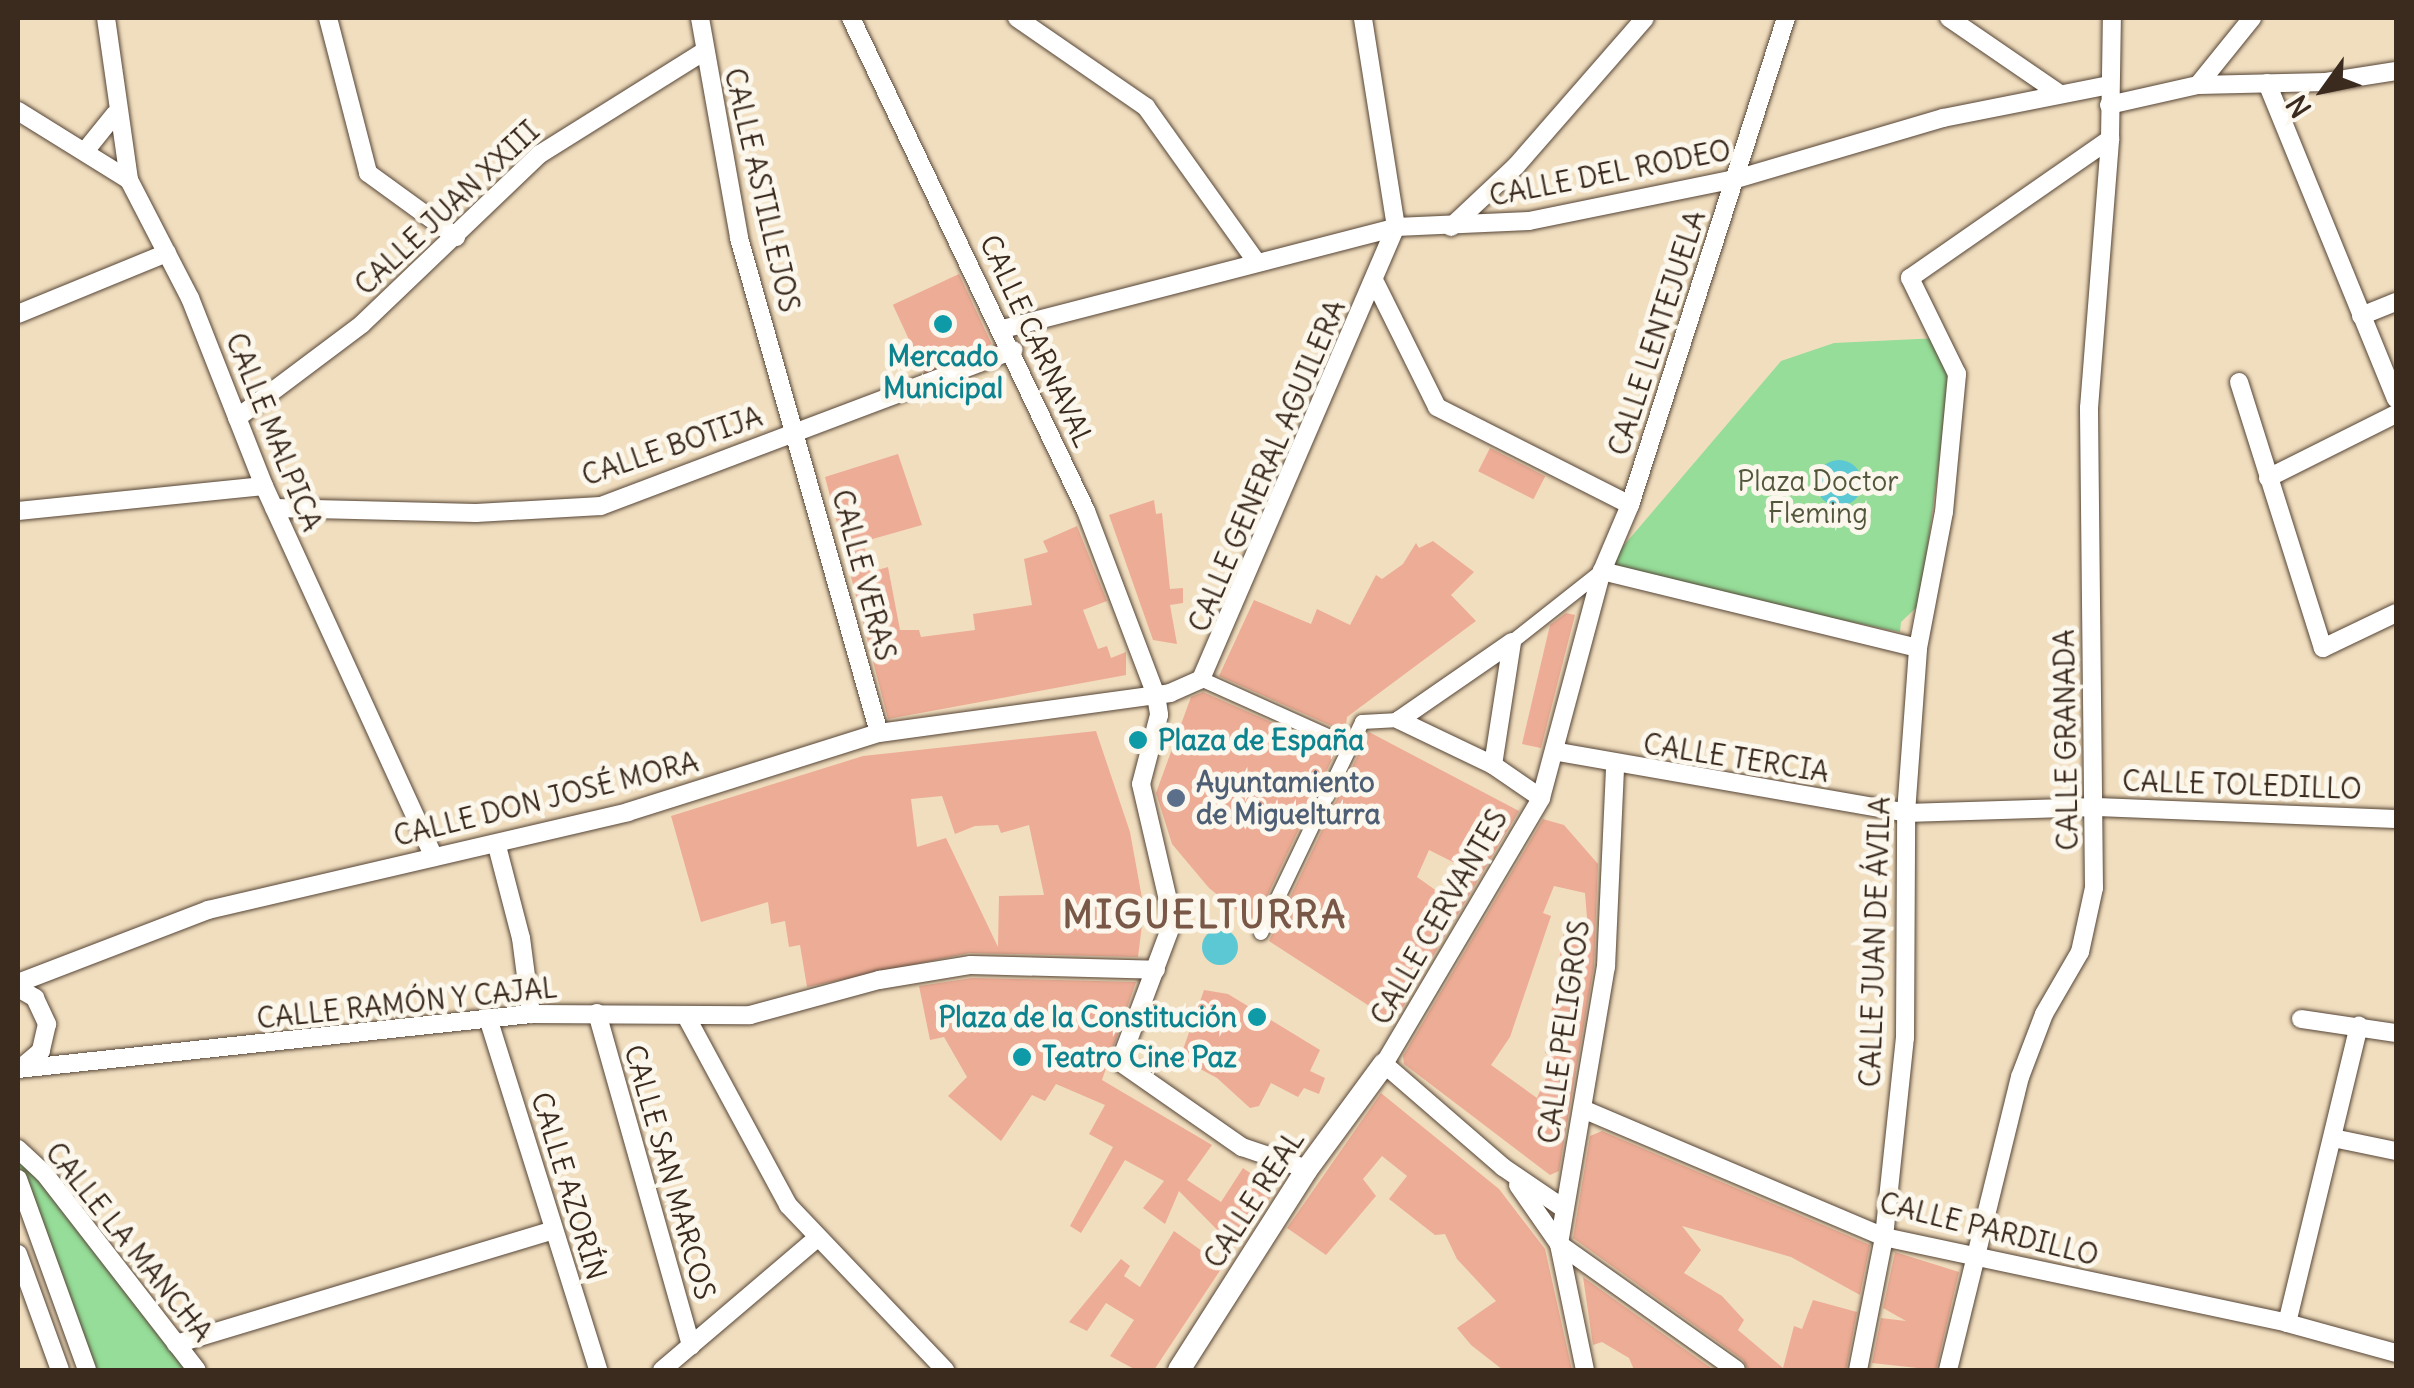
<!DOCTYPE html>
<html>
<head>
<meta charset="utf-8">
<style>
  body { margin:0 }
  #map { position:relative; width:2414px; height:1388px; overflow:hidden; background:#f1debf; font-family:Delius,sans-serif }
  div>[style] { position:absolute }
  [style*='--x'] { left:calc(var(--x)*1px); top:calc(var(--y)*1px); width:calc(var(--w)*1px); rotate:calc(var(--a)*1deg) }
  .green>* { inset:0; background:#95dd98 }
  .water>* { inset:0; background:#5cc8d3 }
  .round { border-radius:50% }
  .building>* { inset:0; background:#edac95; transform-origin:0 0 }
  .roads { filter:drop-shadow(0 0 2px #564536) drop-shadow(0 0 2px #564536) }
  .pedestrian>* { height:14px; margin:-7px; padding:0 7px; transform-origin:7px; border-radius:7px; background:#fff }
  .minor>* { height:18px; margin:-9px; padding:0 9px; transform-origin:9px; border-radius:9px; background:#fff }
  .tertiary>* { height:22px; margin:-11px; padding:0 11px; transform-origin:11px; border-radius:11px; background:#fff }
  .dots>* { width:28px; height:28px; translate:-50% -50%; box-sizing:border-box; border:5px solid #fbf7ec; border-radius:50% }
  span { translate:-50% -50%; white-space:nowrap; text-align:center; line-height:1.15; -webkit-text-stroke:10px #fbf7ec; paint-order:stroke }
  .street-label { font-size:28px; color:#3b2a1e }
  .culture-label { font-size:28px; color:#0d838f; font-weight:700 }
  .left { translate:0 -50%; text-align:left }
  .right { translate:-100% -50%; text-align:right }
  .park-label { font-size:28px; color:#52573c }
  .service-label { font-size:28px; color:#4e5e75; font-weight:700 }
  .district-label { font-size:38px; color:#795848; font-weight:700; letter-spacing:2.5px }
  .frame { position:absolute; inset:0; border:20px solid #3b2a1e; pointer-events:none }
  .north { position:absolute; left:2274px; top:40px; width:100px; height:100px; -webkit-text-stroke:8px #fbf7ec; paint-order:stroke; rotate:237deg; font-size:28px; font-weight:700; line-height:40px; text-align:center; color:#3b2a1e }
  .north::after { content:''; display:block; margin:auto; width:35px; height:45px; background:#3b2a1e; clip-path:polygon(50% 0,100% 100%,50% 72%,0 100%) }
</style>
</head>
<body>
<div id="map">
  <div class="green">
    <i style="clip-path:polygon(1939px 338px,1950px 379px,1920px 604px,1901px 622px,1900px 632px,1602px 571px,1781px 361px,1834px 343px)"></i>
    <i style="clip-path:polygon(18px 1154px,196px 1370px,93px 1370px,18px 1176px)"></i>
  </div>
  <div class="water">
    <i class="round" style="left:1816px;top:460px;width:46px;height:46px"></i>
    <i class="round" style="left:1202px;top:929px;width:36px;height:36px"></i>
  </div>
  <div class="building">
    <i style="left:959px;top:274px;width:77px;height:73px;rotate:65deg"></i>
    <i style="left:1490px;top:448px;width:62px;height:26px;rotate:27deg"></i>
    <i style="clip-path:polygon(898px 454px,922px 525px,862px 542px,874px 571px,888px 567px,900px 630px,919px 630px,921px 637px,975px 630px,973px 614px,1032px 605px,1024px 559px,1048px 552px,1043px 541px,1077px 526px,1107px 601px,1083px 610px,1098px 649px,1107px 646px,1111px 658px,1126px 652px,1126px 675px,888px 719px,825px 477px)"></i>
    <i style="clip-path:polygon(1154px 500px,1156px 514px,1162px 513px,1170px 589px,1183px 588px,1183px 603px,1170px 605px,1177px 644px,1153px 640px,1109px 515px)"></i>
    <i style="clip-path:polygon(1433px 541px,1474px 572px,1451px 595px,1476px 621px,1347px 717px,1345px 732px,1219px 676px,1254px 600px,1311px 624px,1317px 609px,1350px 625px,1376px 575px,1382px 579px,1403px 564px,1416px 543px,1419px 548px)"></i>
    <i style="clip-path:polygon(1566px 613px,1575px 615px,1541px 748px,1522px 744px,1550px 625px)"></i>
    <i style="clip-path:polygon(1203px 692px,1336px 751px,1254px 924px,1209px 888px,1172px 844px,1156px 793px,1191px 697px)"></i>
    <i style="clip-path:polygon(evenodd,1096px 731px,1130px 832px,1144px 909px,1138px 957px,969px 953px,807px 987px,800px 945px,789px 947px,785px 921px,771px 924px,768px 902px,701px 922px,671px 816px,863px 756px,1096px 731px,942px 796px,955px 834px,975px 826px,998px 825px,1001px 833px,1029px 825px,1044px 895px,999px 896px,998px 947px,946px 838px,917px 847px,911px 799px,942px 796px)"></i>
    <i style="clip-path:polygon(evenodd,1369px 732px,1519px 811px,1394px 1022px,1269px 941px,1369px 732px,1429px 850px,1461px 866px,1441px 894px,1417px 877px,1429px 850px)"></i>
    <i style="clip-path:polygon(evenodd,1543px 819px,1564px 825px,1598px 864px,1594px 966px,1559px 1171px,1550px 1175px,1404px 1064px,1403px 1056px,1543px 819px,1554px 886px,1585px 893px,1588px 930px,1565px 922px,1545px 1053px,1554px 1060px,1537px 1098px,1491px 1065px,1510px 1037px,1551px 916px,1543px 913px,1554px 886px)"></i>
    <i style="clip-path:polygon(972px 978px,1136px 982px,1102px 1080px,1212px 1145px,1187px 1180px,1221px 1202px,1243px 1168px,1275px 1191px,1235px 1248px,1179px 1191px,1165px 1224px,1143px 1208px,1164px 1181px,1125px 1160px,1081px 1233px,1070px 1226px,1113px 1147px,1089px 1134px,1105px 1105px,1056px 1084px,1045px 1101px,1032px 1095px,1001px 1141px,948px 1096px,967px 1077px,944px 1037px,930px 1040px,919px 986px)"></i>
    <i style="clip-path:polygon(1204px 990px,1228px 994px,1320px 1050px,1310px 1071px,1325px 1078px,1319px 1094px,1304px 1088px,1298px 1097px,1271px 1083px,1259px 1106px,1250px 1108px,1217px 1078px,1180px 1058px)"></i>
    <i style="clip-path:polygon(1381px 1093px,1499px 1189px,1545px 1249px,1572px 1370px,1503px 1370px,1471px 1345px,1457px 1328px,1496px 1301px,1457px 1259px,1445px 1234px,1435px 1235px,1389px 1199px,1407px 1176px,1382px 1156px,1363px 1179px,1376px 1196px,1326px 1255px,1287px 1228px)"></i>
    <i style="clip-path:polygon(1602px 1131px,1870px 1245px,1860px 1295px,1791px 1257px,1682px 1226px,1701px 1250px,1684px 1273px,1722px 1296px,1744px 1320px,1738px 1330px,1783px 1368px,1794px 1326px,1802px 1329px,1813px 1300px,1857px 1312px,1846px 1370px,1748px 1370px,1743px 1360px,1573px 1238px,1590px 1136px)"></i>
    <i style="clip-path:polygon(1174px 1231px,1223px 1266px,1154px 1370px,1136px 1370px,1110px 1356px,1134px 1320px,1106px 1303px,1087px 1331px,1069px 1322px,1121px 1259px,1130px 1266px,1124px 1276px,1140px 1287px)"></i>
    <i style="clip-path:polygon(1895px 1252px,1959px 1272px,1936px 1370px,1872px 1363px,1881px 1318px,1906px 1321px,1883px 1308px)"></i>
    <i style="clip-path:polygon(1583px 1277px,1711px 1368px,1710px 1370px,1634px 1370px,1629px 1358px,1602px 1342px,1593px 1345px)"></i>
  </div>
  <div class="roads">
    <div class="pedestrian">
      <i style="--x:1512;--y:642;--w:115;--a:-38.3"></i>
      <i style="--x:1201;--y:679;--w:163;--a:24.2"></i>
      <i style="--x:1261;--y:933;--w:234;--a:-64.4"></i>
      <i style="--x:1362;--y:722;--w:37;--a:-3"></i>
    </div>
    <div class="minor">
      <i style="--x:106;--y:18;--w:164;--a:81.9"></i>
      <i style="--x:129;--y:180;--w:133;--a:62.7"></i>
      <i style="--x:190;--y:298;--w:202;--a:68.5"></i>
      <i style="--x:264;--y:486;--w:408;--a:65.4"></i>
      <i style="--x:328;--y:18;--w:160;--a:75.5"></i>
      <i style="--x:368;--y:173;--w:109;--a:36"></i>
      <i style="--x:700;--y:18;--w:223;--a:79.9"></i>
      <i style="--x:739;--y:238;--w:514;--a:74.21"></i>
      <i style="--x:851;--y:18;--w:546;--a:64.51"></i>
      <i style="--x:1086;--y:511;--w:197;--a:69.2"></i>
      <i style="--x:1156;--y:695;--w:20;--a:81"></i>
      <i style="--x:1159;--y:715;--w:71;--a:104.6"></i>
      <i style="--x:1141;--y:784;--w:141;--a:76.9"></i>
      <i style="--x:1173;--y:921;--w:151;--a:110.6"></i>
      <i style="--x:1120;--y:1062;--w:149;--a:34.9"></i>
      <i style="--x:1242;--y:1147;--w:69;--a:18.7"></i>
      <i style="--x:1017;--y:18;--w:157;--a:34.6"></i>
      <i style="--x:1146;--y:107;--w:188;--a:54.5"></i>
      <i style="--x:1949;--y:18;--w:131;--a:34.4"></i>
      <i style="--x:2267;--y:83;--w:341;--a:67.8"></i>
      <i style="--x:2198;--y:85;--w:86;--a:-51.1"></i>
      <i style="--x:2109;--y:105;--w:91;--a:-12.7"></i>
      <i style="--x:2198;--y:85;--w:128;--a:-1.3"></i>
      <i style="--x:2326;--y:82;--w:71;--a:-8.9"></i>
      <i style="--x:18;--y:111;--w:131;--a:31.9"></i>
      <i style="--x:86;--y:150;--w:46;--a:-51.1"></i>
      <i style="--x:1451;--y:227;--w:89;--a:-43.2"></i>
      <i style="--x:1516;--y:166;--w:196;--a:-48.9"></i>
      <i style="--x:1376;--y:284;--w:137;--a:63.6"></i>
      <i style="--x:1437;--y:407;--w:216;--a:26.9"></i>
      <i style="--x:18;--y:314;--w:161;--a:-22.3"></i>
      <i style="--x:2361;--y:316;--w:38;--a:-22"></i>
      <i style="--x:1003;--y:329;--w:406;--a:-14.5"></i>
      <i style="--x:1396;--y:227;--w:133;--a:-2.6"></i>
      <i style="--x:1529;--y:221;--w:211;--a:-11.5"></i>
      <i style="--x:1736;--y:179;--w:216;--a:-16.4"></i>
      <i style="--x:1943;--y:118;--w:169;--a:-11.2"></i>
      <i style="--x:2239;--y:382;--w:279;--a:72.5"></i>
      <i style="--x:2323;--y:648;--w:81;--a:-25.6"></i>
      <i style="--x:237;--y:418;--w:156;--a:-36.9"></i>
      <i style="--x:362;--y:324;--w:246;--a:-43.7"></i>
      <i style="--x:540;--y:154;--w:192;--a:-32"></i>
      <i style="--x:2268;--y:478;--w:143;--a:-26.6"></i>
      <i style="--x:274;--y:508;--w:202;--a:1.4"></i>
      <i style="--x:476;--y:513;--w:125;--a:-3.2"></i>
      <i style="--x:601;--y:506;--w:441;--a:-20.7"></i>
      <i style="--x:18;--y:511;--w:247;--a:-5.8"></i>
      <i style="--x:1602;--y:571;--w:325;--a:13.7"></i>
      <i style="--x:1512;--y:642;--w:137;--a:145.4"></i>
      <i style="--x:1399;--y:720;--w:104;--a:25.6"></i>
      <i style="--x:1493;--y:765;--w:58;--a:34.5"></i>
      <i style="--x:1558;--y:752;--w:353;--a:9.9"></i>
      <i style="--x:1906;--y:813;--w:191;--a:-1.8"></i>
      <i style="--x:2097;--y:807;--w:299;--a:2.3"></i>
      <i style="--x:1493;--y:765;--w:124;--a:-81.2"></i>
      <i style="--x:497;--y:846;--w:95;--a:75.4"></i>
      <i style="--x:521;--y:938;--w:77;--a:82.5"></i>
      <i style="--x:18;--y:983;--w:204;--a:-21"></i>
      <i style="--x:208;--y:910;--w:431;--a:-13.1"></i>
      <i style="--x:628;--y:812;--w:263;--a:-17.5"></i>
      <i style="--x:879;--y:733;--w:294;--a:-7.8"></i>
      <i style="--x:1170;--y:693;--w:34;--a:-24"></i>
      <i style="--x:1201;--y:679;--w:492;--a:-66.7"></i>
      <i style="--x:1396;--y:227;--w:212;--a:-99"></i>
      <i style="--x:18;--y:988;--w:20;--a:30"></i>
      <i style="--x:35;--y:998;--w:29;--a:65"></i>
      <i style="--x:47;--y:1024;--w:28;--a:103"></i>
      <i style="--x:41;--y:1051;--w:25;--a:140"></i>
      <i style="--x:597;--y:1013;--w:346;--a:74.2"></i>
      <i style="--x:488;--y:1018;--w:369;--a:72.6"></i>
      <i style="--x:687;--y:1018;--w:213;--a:61.6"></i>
      <i style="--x:788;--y:1205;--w:228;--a:46.4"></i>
      <i style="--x:2301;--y:1019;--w:96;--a:8.4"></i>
      <i style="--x:18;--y:1069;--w:516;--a:-6.12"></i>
      <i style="--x:531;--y:1014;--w:219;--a:0.3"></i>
      <i style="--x:750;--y:1015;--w:134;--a:-15.2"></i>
      <i style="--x:879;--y:980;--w:93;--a:-9.3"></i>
      <i style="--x:971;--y:965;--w:185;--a:1.5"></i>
      <i style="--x:1585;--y:1110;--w:325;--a:23"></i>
      <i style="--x:1884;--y:1237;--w:412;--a:12"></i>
      <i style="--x:2287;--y:1323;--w:113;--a:15.4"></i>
      <i style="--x:2333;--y:1138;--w:64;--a:11.7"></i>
      <i style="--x:18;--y:1149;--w:35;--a:43"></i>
      <i style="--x:44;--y:1173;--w:249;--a:52.2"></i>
      <i style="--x:18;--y:1179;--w:203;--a:70.1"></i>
      <i style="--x:1518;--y:1185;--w:72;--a:55.2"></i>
      <i style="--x:1559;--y:1244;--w:217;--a:35.4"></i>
      <i style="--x:1563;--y:1208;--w:73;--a:-145.7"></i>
      <i style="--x:1503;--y:1167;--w:157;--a:-139.1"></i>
      <i style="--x:1384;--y:1064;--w:309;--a:-59.4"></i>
      <i style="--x:1541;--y:798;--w:235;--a:-75"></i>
      <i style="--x:1602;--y:571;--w:72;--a:-67"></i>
      <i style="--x:1630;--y:505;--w:511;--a:-72.24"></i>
      <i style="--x:18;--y:1254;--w:123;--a:70.1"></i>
      <i style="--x:2287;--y:1323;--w:306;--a:-76.4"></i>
      <i style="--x:176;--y:1344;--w:394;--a:-16.8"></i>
      <i style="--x:662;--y:1370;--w:204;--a:-40.4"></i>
      <i style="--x:1585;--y:1370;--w:129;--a:-101.7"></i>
      <i style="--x:1559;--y:1244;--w:281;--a:-80.4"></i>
      <i style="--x:1606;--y:967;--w:201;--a:-87.4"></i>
      <i style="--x:1858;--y:1370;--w:136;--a:-78.9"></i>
      <i style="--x:1884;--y:1237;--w:200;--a:-84"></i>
      <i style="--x:1905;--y:1038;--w:225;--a:-89.7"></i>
      <i style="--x:1906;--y:813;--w:165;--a:-85.8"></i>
      <i style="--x:1918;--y:648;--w:138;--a:-79.2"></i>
      <i style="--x:1944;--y:512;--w:139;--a:-84.6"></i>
      <i style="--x:1957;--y:374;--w:107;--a:-116.1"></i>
      <i style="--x:1910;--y:278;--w:244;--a:-34.8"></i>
      <i style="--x:1948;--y:1370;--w:302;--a:-76.2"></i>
      <i style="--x:2020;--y:1077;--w:67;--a:-69.1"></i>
      <i style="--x:2044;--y:1014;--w:72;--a:-59.9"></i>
      <i style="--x:2080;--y:952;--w:66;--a:-77.7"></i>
      <i style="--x:2094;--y:888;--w:480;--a:-90.6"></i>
      <i style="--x:2089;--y:408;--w:270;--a:-85.5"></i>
      <i style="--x:2110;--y:139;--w:121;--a:-89.1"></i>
    </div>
    <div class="tertiary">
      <i style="--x:1179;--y:1370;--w:238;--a:-57.5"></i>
      <i style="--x:1307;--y:1169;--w:130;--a:-53.7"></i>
    </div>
  </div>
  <div class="dots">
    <i style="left:943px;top:324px;background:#0f9aa8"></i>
    <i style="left:1138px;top:740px;background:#0f9aa8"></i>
    <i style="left:1176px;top:798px;background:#5c6f8a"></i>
    <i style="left:1257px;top:1017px;background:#0f9aa8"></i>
    <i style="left:1022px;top:1057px;background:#0f9aa8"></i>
  </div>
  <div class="street-label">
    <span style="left:1610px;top:173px;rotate:-11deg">CALLE DEL RODEO</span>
    <span style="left:762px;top:190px;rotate:77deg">CALLE ASTILLEJOS</span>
    <span style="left:447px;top:208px;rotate:-43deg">CALLE JUAN XXIII</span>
    <span style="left:1657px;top:333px;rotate:-72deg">CALLE LENTEJUELA</span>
    <span style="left:1037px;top:341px;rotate:65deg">CALLE CARNAVAL</span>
    <span style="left:274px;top:432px;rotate:68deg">CALLE MALPICA</span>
    <span style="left:672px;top:446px;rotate:-19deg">CALLE BOTIJA</span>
    <span style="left:1267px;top:466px;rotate:-67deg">CALLE GENERAL AGUILERA</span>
    <span style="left:864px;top:575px;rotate:75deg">CALLE VERAS</span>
    <span style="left:2066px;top:740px;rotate:-91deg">CALLE GRANADA</span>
    <span style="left:1736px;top:758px;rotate:9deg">CALLE TERCIA</span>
    <span style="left:2242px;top:785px;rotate:2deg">CALLE TOLEDILLO</span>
    <span style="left:546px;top:799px;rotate:-14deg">CALLE DON JOSÉ MORA</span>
    <span style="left:1439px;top:917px;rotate:-60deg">CALLE CERVANTES</span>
    <span style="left:1875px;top:942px;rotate:-88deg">CALLE JUAN DE ÁVILA</span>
    <span style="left:407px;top:1003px;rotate:-6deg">CALLE RAMÓN Y CAJAL</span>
    <span style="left:1564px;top:1032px;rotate:-82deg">CALLE PELIGROS</span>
    <span style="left:670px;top:1172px;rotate:74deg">CALLE SAN MARCOS</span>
    <span style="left:569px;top:1186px;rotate:73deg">CALLE AZORÍN</span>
    <span style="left:1254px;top:1199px;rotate:-57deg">CALLE REAL</span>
    <span style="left:1989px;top:1229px;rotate:14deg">CALLE PARDILLO</span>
    <span style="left:129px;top:1242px;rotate:51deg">CALLE LA MANCHA</span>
  </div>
  <div class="culture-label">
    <span style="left:943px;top:372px">Mercado<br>Municipal</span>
    <span class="left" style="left:1158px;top:740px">Plaza de España</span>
    <span class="right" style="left:1237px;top:1017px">Plaza de la Constitución</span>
    <span class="left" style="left:1042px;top:1057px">Teatro Cine Paz</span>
  </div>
  <div class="park-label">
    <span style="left:1818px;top:497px">Plaza Doctor<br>Fleming</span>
  </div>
  <div class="service-label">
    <span class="left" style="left:1196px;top:798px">Ayuntamiento<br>de Miguelturra</span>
  </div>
  <div class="district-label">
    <span style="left:1205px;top:915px">MIGUELTURRA</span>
  </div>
  <div class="frame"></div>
  <div class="north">N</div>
</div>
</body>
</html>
